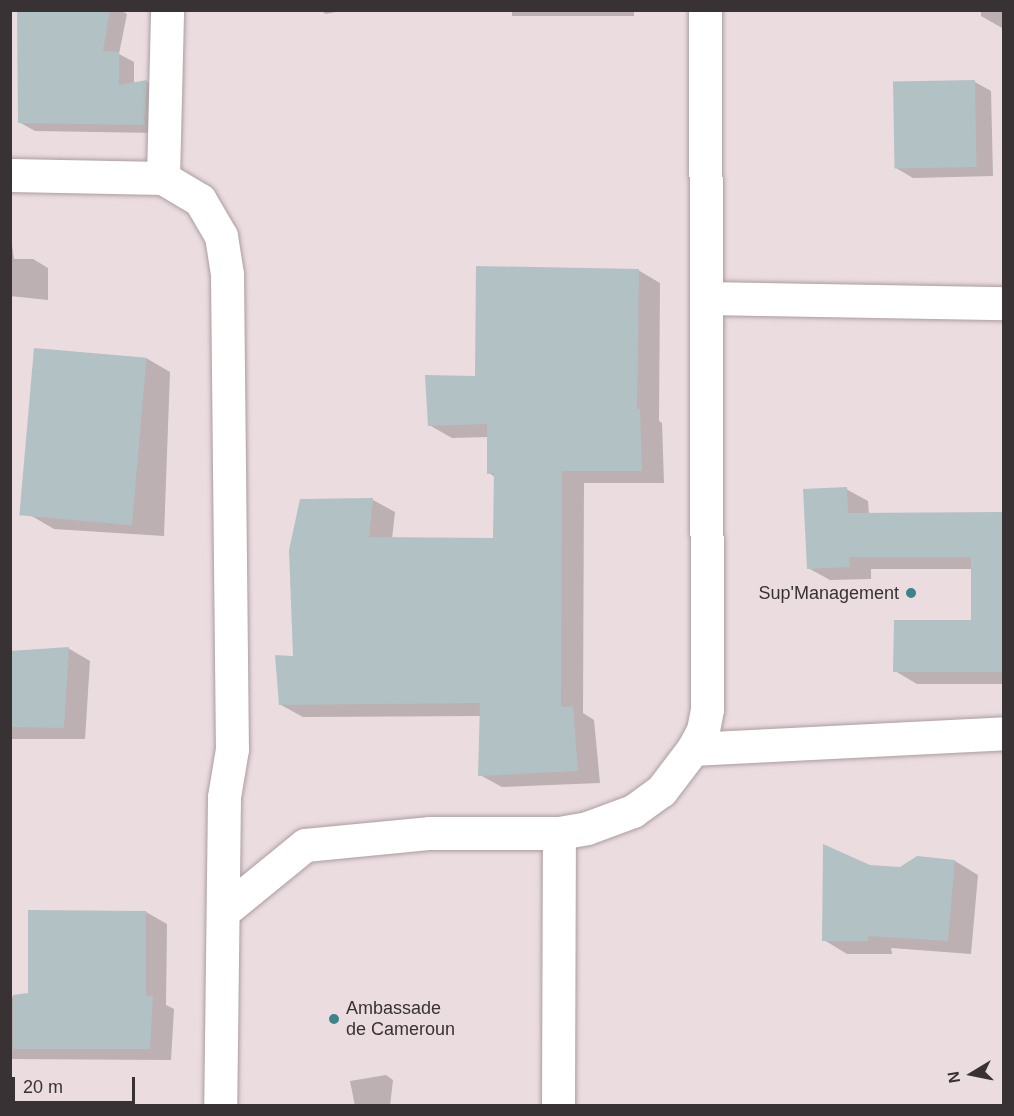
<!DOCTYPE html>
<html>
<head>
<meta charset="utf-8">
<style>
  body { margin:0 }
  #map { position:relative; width:1014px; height:1116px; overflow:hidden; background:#ebdcdf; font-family:Arial,sans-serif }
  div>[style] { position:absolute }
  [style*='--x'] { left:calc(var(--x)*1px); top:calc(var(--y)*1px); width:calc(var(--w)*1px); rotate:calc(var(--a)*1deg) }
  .shadow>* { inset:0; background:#0003; transform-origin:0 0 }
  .building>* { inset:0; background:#b2c1c3; transform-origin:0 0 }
  .roads { filter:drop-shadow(0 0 2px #ab9da0) drop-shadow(0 0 2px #ab9da0) }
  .minor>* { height:33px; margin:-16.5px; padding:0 16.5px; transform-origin:16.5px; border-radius:16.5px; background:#fff }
  .dots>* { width:16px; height:16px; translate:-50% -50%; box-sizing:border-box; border:3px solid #ebdcdf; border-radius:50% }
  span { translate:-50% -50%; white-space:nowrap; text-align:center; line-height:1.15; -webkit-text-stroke:4.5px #ebdcdf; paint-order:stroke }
  .poi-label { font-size:18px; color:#383234 }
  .right { translate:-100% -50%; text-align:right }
  .left { translate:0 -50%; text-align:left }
  .frame { position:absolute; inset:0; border:12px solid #383234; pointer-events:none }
  .north { position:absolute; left:942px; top:1044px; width:60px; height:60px; -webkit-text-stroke:4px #ebdcdf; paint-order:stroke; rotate:260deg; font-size:16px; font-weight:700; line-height:24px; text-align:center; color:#383234 }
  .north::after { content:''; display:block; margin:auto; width:21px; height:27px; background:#383234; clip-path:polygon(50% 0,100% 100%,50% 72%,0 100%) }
  .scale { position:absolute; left:12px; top:1077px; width:123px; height:27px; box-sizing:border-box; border:3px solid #383234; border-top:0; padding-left:8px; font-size:18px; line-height:21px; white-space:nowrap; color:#383234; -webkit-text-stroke:4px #ebdcdf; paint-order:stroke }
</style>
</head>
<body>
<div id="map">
  <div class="shadow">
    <i style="clip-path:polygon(19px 10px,120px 10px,127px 14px,119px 54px,134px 62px,134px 83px,146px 81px,162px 90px,159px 133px,35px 131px,19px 122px)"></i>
    <i style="clip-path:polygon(319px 10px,345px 10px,326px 14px)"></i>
    <i style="left:512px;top:10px;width:122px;height:6px"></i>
    <i style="clip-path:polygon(981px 10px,1004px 10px,1004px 29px,981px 16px)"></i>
    <i style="clip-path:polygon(975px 82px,991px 91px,993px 176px,913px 178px,896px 168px)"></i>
    <i style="clip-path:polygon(10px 231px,14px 259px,33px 259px,48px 268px,48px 300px,10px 296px)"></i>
    <i style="clip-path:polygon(638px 270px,660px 283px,659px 421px,662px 423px,664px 483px,584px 483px,583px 713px,594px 720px,600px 783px,502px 787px,480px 775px,481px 716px,303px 717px,281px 705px,295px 657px,373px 500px,395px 512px,392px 539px,495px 540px,495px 477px,489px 473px,488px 437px,452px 438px,429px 425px,476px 378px)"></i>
    <i style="clip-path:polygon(146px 358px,170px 372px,164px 536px,54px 529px,30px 515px)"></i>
    <i style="clip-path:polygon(846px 489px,868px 501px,869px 514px,1004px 514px,1004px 684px,917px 684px,895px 671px,973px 621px,972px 569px,871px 569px,871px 579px,830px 580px,808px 568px)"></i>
    <i style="clip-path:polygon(68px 648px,90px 661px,85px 739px,10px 739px,10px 652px)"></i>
    <i style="clip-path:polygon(918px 858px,955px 861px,978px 875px,971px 954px,891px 948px,892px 954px,847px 954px,824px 940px,901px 868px)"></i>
    <i style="clip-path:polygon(30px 912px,146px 912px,167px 924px,166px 1005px,174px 1009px,171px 1060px,10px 1059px,10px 997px,30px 995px)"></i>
    <i style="clip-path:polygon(386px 1075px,393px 1080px,390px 1106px,355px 1106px,350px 1081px)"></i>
  </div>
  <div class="building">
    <i style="clip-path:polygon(17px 10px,110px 10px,103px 51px,119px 52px,119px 85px,147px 80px,144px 125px,18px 123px)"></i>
    <i style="left:975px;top:80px;width:87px;height:82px;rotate:89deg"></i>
    <i style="clip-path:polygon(476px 266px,639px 269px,637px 409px,640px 409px,642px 471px,562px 471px,561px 707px,573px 706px,578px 771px,478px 776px,480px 703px,279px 705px,275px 655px,293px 656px,289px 550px,300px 499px,373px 498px,369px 537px,493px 538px,494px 473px,487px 474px,487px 424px,428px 426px,425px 375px,475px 376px)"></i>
    <i style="left:34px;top:348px;width:113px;height:168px;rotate:5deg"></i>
    <i style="clip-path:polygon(847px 487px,848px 513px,1004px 512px,1004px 672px,893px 672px,894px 620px,971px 620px,971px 557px,849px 557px,850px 567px,807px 569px,803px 489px)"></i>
    <i style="clip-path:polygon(69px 647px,64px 728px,10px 727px,10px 651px)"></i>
    <i style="clip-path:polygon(823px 844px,870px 865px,900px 867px,917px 856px,955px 860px,948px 941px,868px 936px,869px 941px,822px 941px)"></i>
    <i style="clip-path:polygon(28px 910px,146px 911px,146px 996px,153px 996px,150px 1049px,13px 1049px,13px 995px,28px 993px)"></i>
  </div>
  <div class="roads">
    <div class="minor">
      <i style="--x:10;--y:175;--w:153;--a:1.1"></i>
      <i style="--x:163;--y:178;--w:43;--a:30.7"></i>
      <i style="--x:200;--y:200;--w:42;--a:59.7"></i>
      <i style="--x:221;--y:236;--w:39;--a:81"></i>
      <i style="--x:227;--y:275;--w:474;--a:89.4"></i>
      <i style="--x:232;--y:749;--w:49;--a:99.5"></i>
      <i style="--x:224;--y:797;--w:309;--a:90.7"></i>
      <i style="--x:163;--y:178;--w:168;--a:-88.6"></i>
      <i style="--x:706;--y:298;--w:298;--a:1"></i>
      <i style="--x:693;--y:749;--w:311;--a:-2.9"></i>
      <i style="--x:224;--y:911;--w:104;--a:-39.2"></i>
      <i style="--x:305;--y:845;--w:126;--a:-5.5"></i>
      <i style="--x:430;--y:833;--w:129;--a:0"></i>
      <i style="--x:559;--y:833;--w:28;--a:-10"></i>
      <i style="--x:587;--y:828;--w:49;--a:-20.3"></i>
      <i style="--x:633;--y:811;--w:34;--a:-36"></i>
      <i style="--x:661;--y:791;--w:53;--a:-52.7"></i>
      <i style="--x:693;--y:749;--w:21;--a:-62"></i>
      <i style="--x:703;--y:730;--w:21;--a:-79"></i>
      <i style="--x:707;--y:709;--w:699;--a:-90.16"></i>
      <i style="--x:558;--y:1106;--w:273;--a:-89.8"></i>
    </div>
  </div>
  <div class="dots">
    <i style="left:911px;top:593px;background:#3c848b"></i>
    <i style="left:334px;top:1019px;background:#3c848b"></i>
  </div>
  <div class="poi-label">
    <span class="right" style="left:899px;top:593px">Sup'Management</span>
    <span class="left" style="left:346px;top:1019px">Ambassade<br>de Cameroun</span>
  </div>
  <div class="frame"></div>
  <div class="north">N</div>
  <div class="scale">20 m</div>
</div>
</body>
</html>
